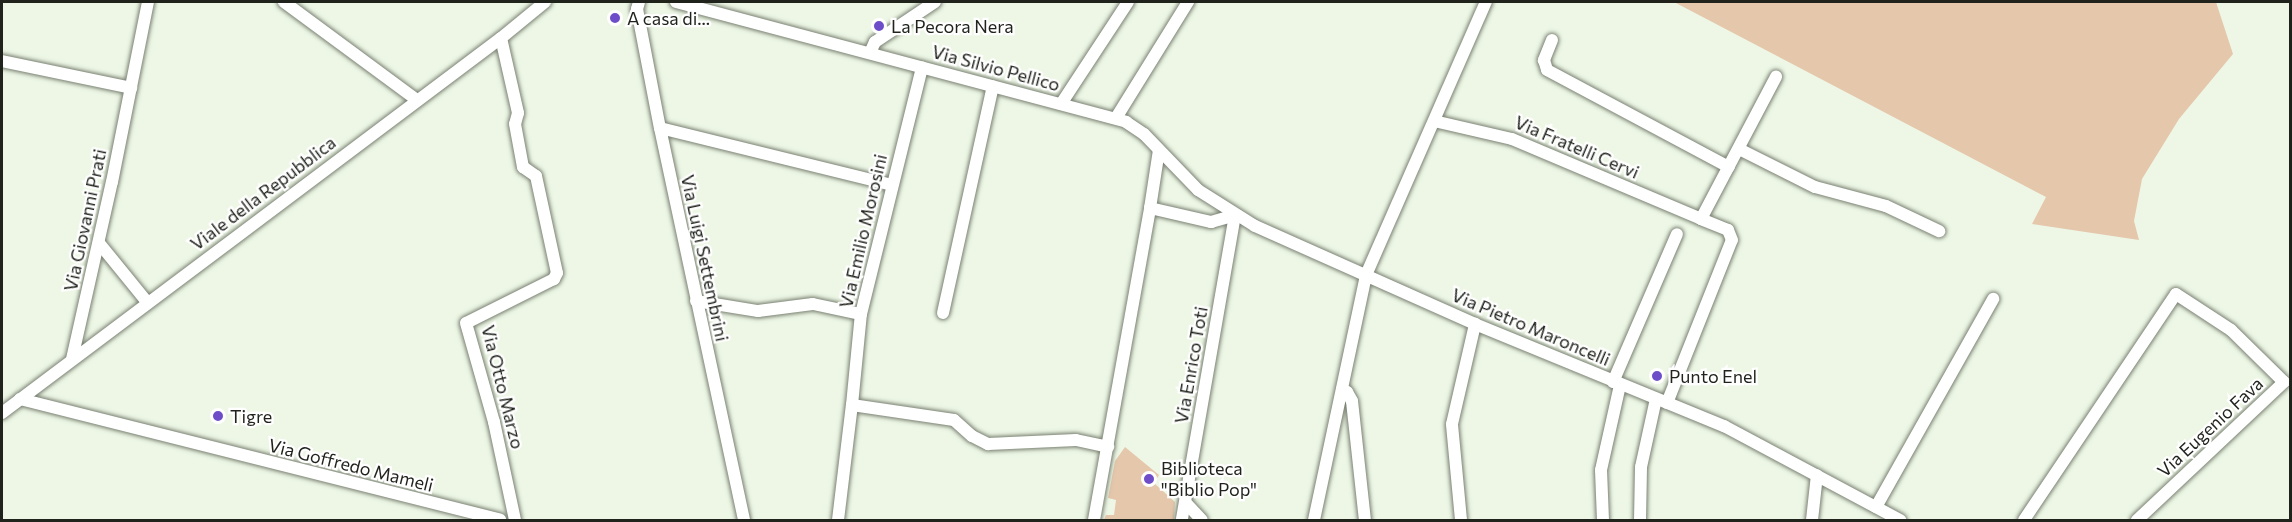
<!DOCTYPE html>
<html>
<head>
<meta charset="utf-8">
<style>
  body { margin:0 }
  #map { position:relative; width:2292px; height:522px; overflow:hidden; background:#eef7e6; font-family:Commissioner,sans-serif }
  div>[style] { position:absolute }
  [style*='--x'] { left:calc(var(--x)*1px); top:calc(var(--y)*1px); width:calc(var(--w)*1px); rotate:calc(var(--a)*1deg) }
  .green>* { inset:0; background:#e5c7ac }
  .roads { filter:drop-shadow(0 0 2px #798172) drop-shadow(0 0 2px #798172) }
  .minor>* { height:12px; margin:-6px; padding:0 6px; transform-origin:6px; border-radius:6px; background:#fff }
  .dots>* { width:16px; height:16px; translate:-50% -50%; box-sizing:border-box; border:3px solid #fff; border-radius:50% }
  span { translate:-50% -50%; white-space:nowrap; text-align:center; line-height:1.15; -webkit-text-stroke:4.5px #fff; paint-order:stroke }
  .poi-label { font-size:18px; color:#1f231c }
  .left { translate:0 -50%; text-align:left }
  .street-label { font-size:18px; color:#1f231c }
  .frame { position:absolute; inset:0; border:3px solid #1f231c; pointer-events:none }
</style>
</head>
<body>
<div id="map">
  <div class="green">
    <i style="clip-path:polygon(1674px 2px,2216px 2px,2233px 54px,2179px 119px,2142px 179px,2134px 221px,2139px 240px,2032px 224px,2046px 197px)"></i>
    <i style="clip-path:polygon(1125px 447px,1159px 475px,1154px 483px,1175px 502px,1174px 520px,1104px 520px,1106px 515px,1114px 515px,1116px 500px,1108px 498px,1115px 461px)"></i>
  </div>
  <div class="roads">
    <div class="minor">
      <i style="--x:284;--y:2;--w:165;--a:36.4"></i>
      <i style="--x:639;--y:2;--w:7;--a:106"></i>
      <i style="--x:637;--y:9;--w:121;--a:79.1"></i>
      <i style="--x:660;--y:128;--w:401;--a:77.9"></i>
      <i style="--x:676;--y:2;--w:466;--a:14.9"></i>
      <i style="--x:1126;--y:122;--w:22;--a:34"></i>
      <i style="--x:1144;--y:134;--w:78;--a:46"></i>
      <i style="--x:1198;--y:190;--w:67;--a:32.3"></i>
      <i style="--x:1255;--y:226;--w:241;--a:24"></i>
      <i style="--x:1475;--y:324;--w:269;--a:22.3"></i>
      <i style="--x:1724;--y:426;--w:200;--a:28.1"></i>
      <i style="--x:501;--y:38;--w:77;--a:77.2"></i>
      <i style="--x:518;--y:113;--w:11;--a:105"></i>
      <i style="--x:515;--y:124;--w:44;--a:79.5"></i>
      <i style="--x:523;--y:167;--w:16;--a:35"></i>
      <i style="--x:536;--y:176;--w:99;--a:77.8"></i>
      <i style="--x:557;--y:273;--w:7;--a:117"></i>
      <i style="--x:554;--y:279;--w:98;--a:153.4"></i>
      <i style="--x:466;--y:323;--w:103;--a:74.2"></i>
      <i style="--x:494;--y:422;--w:100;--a:77.9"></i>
      <i style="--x:1552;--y:40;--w:22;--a:112"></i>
      <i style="--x:1544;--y:60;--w:10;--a:73"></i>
      <i style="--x:1547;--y:70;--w:206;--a:28.1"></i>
      <i style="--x:870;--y:53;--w:12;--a:-66"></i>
      <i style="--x:875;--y:42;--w:72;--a:-33.7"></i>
      <i style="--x:2;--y:61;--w:132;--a:11.8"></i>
      <i style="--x:1061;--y:104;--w:122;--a:-56.7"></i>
      <i style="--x:1116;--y:118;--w:137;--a:-58.2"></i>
      <i style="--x:1434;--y:121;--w:80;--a:13"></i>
      <i style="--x:1512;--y:139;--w:205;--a:22.9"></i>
      <i style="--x:1701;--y:219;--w:161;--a:-62.2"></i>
      <i style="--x:660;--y:128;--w:239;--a:13.8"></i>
      <i style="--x:1739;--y:149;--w:85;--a:26.6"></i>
      <i style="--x:1815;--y:187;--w:73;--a:15"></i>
      <i style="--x:1886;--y:206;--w:59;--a:25.3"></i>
      <i style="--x:1159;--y:150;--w:59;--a:98.8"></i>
      <i style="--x:1150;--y:208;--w:63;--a:12.9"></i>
      <i style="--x:1211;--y:222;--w:25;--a:-16"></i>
      <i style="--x:1235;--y:215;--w:310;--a:99.9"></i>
      <i style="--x:99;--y:243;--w:77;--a:50.8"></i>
      <i style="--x:696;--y:301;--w:63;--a:9.2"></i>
      <i style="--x:758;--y:311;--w:55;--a:-7.3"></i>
      <i style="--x:813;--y:304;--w:49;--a:11.8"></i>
      <i style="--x:943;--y:313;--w:232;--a:-77.6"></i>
      <i style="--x:72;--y:359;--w:181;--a:-77.3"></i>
      <i style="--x:112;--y:182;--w:184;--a:-78.7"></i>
      <i style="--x:1613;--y:382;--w:161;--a:-66.6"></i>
      <i style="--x:1342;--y:389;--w:6;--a:31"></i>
      <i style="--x:1347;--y:392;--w:10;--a:61"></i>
      <i style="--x:1352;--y:401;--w:120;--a:83.8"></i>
      <i style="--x:20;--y:399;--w:495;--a:14.1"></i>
      <i style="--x:1667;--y:403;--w:175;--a:-68.3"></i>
      <i style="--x:1732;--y:240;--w:11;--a:-112"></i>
      <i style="--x:1728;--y:230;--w:29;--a:-158"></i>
      <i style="--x:852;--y:405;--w:91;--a:-84.4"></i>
      <i style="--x:861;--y:314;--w:254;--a:-76.1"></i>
      <i style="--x:2;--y:413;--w:624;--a:-36.92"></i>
      <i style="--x:501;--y:38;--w:57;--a:-39.3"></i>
      <i style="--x:1186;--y:503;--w:23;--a:47"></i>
      <i style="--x:1876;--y:507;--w:239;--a:-60.6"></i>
      <i style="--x:838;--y:520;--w:116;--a:-83.1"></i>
      <i style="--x:852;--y:405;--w:103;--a:8.4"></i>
      <i style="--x:954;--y:420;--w:24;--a:42"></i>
      <i style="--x:972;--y:436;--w:18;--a:27"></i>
      <i style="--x:988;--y:444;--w:88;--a:-2.6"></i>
      <i style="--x:1076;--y:440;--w:33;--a:12"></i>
      <i style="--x:1094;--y:520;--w:317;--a:-79.8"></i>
      <i style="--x:1314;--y:520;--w:250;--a:-78"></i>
      <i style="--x:1366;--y:275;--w:298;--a:-66.3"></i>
      <i style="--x:1461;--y:520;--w:96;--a:-95.4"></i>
      <i style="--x:1452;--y:424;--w:103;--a:-77"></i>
      <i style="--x:1603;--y:520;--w:50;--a:-92.3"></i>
      <i style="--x:1601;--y:470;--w:87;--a:-77.4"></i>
      <i style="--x:1640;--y:520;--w:53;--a:-88.9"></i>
      <i style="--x:1641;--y:467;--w:70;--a:-77.6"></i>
      <i style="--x:1812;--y:520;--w:45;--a:-83.7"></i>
      <i style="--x:2024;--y:520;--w:272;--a:-56.1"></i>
      <i style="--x:2176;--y:294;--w:66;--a:33.2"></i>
      <i style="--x:2231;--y:330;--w:74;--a:44.5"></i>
      <i style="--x:2284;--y:382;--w:202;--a:136.8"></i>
    </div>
  </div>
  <div class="dots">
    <i style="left:615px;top:18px;background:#6d4ec8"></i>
    <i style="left:879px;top:26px;background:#6d4ec8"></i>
    <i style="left:1657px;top:376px;background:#6d4ec8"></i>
    <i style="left:218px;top:416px;background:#6d4ec8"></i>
    <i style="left:1149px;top:479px;background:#6d4ec8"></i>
  </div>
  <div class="poi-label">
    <span class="left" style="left:627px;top:18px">A casa di...</span>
    <span class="left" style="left:891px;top:26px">La Pecora Nera</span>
    <span class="left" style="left:1669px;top:376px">Punto Enel</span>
    <span class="left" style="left:230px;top:416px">Tigre</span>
    <span class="left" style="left:1161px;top:479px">Biblioteca<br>"Biblio Pop"</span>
  </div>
  <div class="street-label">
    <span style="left:996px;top:68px;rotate:15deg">Via Silvio Pellico</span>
    <span style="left:1577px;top:147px;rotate:23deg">Via Fratelli Cervi</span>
    <span style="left:263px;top:193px;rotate:-37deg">Viale della Repubblica</span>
    <span style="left:85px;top:220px;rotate:-78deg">Via Giovanni Prati</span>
    <span style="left:863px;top:231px;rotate:-77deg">Via Emilio Morosini</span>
    <span style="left:705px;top:258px;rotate:78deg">Via Luigi Settembrini</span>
    <span style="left:1531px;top:327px;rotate:23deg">Via Pietro Maroncelli</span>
    <span style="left:1191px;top:365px;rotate:-80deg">Via Enrico Toti</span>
    <span style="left:503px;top:387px;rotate:76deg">Via Otto Marzo</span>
    <span style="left:2210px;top:427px;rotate:-43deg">Via Eugenio Fava</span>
    <span style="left:351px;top:465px;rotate:14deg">Via Goffredo Mameli</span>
  </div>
  <div class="frame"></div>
</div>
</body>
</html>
